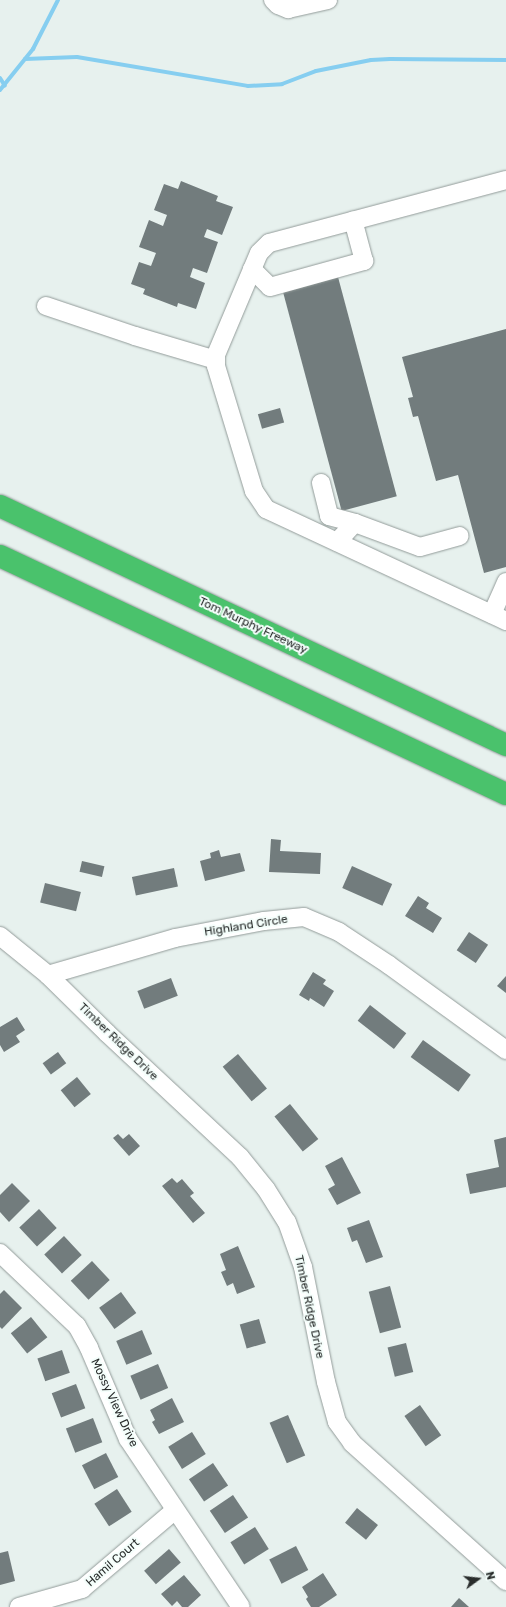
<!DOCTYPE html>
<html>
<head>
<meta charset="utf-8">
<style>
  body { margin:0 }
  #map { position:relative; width:506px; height:1607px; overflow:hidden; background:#e7f1ee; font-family:Rubik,sans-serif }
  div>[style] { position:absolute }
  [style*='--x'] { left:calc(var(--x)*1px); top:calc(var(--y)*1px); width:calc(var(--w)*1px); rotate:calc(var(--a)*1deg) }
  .stream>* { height:4px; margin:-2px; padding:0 2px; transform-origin:2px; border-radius:2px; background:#86cef0 }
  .building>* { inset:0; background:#727c7d; transform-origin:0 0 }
  .roads { filter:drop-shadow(0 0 1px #929b99) drop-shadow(0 0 1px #929b99) }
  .minor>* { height:18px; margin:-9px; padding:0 9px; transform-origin:9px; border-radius:9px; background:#fff }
  .highway>* { height:22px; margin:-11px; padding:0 11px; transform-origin:11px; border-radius:11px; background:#4ac26c }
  span { translate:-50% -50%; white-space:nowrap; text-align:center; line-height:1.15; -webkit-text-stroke:4px #f4fefb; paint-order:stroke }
  .street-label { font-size:12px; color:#292d2c }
  .north { position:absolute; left:458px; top:1559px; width:40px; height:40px; -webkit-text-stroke:3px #f4fefb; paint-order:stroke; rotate:75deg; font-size:11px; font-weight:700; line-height:16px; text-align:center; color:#292d2c }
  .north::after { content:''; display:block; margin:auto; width:14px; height:18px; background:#292d2c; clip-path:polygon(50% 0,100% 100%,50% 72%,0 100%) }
</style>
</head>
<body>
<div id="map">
  <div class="stream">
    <i style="--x:25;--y:59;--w:52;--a:-2.2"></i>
    <i style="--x:77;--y:57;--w:173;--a:9.6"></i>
    <i style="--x:248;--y:86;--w:34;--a:-3"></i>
    <i style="--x:282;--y:84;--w:36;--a:-21"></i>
    <i style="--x:316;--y:71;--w:56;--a:-11.3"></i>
    <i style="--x:371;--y:60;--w:19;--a:-3"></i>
    <i style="--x:390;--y:59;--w:116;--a:0.5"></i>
    <i style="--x:0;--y:78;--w:9;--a:58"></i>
    <i style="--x:0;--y:90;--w:53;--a:-51.2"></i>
    <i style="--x:33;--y:49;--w:55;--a:-63"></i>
  </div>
  <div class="building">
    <i style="clip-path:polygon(181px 181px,218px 196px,216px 201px,233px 207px,222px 235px,207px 229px,204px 237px,218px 242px,207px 273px,193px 268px,190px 277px,205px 283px,196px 309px,178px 303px,177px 307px,143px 294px,145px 289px,131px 284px,139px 262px,151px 266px,156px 253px,139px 247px,149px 220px,163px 226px,167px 215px,154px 210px,164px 184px,178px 189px)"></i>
    <i style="left:338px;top:277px;width:227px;height:57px;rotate:75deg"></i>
    <i style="clip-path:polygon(506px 329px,506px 567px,484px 573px,458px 475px,436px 481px,418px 416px,413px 417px,408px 398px,413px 397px,402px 357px)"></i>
    <i style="left:280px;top:408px;width:15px;height:23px;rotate:74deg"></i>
    <i style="clip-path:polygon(271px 839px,281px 840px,280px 851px,321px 853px,320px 874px,269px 872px)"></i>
    <i style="clip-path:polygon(219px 850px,221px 857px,240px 853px,245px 871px,205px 881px,200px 861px,211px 858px,210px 853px)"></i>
    <i style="left:82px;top:861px;width:23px;height:11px;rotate:13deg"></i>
    <i style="left:352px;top:866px;width:44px;height:24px;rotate:24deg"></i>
    <i style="left:174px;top:868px;width:19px;height:43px;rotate:78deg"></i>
    <i style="left:45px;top:883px;width:37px;height:20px;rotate:14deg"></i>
    <i style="clip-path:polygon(418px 896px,429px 903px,426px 908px,442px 918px,433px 933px,405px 916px)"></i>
    <i style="left:469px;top:932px;width:23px;height:22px;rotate:34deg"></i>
    <i style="clip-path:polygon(313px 972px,326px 980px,323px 984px,334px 991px,324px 1007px,310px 998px,309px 1001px,299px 995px)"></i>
    <i style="clip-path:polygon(506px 976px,506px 993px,497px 986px)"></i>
    <i style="left:171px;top:978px;width:19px;height:36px;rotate:69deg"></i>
    <i style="left:370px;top:1005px;width:46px;height:20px;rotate:38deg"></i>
    <i style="clip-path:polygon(17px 1017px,25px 1030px,16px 1036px,20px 1042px,4px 1052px,0 1045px,0 1027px)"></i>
    <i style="left:423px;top:1040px;width:59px;height:21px;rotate:36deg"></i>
    <i style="left:58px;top:1052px;width:14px;height:19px;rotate:54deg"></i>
    <i style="left:238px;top:1054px;width:45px;height:20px;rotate:50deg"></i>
    <i style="left:77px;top:1077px;width:22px;height:21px;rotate:51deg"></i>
    <i style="left:290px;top:1104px;width:45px;height:20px;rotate:51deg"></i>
    <i style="clip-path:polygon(118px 1134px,123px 1139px,129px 1134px,140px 1146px,129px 1156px,113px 1138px)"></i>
    <i style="clip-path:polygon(506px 1137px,506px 1187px,470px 1194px,466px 1174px,499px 1167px,494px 1140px)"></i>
    <i style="clip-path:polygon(342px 1157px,361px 1193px,337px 1205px,328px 1189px,335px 1185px,325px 1166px)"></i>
    <i style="clip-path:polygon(172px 1178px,177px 1183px,182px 1179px,194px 1193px,190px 1196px,205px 1213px,193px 1223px,162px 1186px)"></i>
    <i style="clip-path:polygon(12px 1183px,30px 1201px,9px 1222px,0 1212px,0 1195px)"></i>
    <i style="left:39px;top:1209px;width:26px;height:27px;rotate:47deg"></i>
    <i style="clip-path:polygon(369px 1220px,383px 1257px,366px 1263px,357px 1240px,352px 1242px,347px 1228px)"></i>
    <i style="left:64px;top:1236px;width:26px;height:27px;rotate:47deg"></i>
    <i style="clip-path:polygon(238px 1246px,255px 1287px,237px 1294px,233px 1283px,227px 1286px,221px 1272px,226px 1270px,220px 1254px)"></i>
    <i style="left:92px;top:1261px;width:26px;height:29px;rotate:47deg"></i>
    <i style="left:390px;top:1286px;width:43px;height:22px;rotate:75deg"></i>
    <i style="clip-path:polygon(4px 1290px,22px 1308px,2px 1329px,0 1327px,0 1294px)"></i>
    <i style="left:121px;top:1292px;width:26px;height:27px;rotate:54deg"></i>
    <i style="left:31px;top:1317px;width:26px;height:26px;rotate:51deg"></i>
    <i style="left:259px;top:1319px;width:25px;height:20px;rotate:74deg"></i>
    <i style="left:142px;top:1330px;width:26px;height:28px;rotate:67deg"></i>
    <i style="left:406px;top:1343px;width:30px;height:19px;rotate:76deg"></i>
    <i style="left:62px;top:1350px;width:24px;height:26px;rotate:71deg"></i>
    <i style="left:158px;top:1364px;width:26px;height:30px;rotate:67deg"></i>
    <i style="left:76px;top:1384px;width:26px;height:26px;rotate:69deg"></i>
    <i style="clip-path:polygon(172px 1398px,184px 1422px,159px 1434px,152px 1422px,155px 1420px,150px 1410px)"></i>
    <i style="left:420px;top:1405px;width:37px;height:19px;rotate:55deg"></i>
    <i style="left:288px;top:1415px;width:44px;height:20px;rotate:67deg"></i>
    <i style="left:93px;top:1418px;width:26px;height:29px;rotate:69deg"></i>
    <i style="left:192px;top:1432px;width:26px;height:28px;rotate:58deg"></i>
    <i style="left:106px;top:1453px;width:27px;height:27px;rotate:63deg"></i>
    <i style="left:213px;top:1463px;width:27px;height:29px;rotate:56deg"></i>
    <i style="left:117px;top:1489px;width:27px;height:27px;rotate:57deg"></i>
    <i style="left:233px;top:1495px;width:27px;height:28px;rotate:56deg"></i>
    <i style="left:357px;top:1508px;width:27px;height:19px;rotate:39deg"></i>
    <i style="left:255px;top:1527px;width:26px;height:29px;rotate:58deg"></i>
    <i style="left:296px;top:1546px;width:27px;height:30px;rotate:63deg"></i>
    <i style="left:169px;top:1549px;width:18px;height:33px;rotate:49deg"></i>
    <i style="clip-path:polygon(8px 1551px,15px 1581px,0 1585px,0 1553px)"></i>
    <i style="clip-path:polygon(323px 1573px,337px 1595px,319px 1607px,311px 1607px,306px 1599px,308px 1597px,302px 1587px)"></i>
    <i style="clip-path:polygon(184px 1575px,201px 1595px,188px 1607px,182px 1607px,177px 1601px,172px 1606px,161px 1594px)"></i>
    <i style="clip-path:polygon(459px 1598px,469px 1607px,451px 1607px)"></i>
  </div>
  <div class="roads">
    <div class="minor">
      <i style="--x:273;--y:0;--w:7;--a:45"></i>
      <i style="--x:278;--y:5;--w:11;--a:22"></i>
      <i style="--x:288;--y:9;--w:41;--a:-12.7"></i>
      <i style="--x:506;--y:180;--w:245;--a:165.1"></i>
      <i style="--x:269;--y:243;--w:14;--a:135"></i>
      <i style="--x:259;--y:253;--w:111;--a:112.9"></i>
      <i style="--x:216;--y:355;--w:11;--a:90"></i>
      <i style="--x:216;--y:366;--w:131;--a:73.1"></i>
      <i style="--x:254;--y:491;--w:22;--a:56"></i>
      <i style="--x:266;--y:509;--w:265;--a:25"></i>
      <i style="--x:252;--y:269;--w:25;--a:45"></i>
      <i style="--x:270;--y:287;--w:98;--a:-15.5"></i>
      <i style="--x:364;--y:261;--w:42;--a:-105"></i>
      <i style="--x:46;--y:306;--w:94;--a:18.6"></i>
      <i style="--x:135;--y:336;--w:84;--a:16.5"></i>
      <i style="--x:321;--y:483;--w:34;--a:76"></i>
      <i style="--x:329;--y:516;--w:27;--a:15"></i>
      <i style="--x:337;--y:542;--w:26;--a:-47"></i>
      <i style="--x:355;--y:523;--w:69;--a:20.3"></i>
      <i style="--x:420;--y:547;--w:41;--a:-15.4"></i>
      <i style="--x:492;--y:614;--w:35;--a:-66"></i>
      <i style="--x:0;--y:936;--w:62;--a:39.1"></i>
      <i style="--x:48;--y:975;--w:83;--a:44.5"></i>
      <i style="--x:107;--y:1033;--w:182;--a:43"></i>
      <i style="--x:240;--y:1157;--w:41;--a:50.9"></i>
      <i style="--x:266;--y:1189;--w:39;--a:58"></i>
      <i style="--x:287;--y:1222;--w:48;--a:70.4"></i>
      <i style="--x:303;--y:1267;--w:117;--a:78.7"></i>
      <i style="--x:326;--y:1382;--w:41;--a:74.6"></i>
      <i style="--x:337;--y:1422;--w:26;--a:54"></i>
      <i style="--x:352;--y:1443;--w:207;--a:41.9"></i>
      <i style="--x:48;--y:975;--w:132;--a:-16.2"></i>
      <i style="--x:175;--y:938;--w:91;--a:-10.8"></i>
      <i style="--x:264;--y:921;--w:40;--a:-5.7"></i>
      <i style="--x:304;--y:917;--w:38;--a:23"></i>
      <i style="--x:339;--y:932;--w:60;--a:33.4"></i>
      <i style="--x:389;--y:965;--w:145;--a:36"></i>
      <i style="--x:0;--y:1253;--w:106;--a:43.5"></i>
      <i style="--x:77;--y:1326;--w:25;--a:61"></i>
      <i style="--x:89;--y:1348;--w:99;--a:66.8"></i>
      <i style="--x:128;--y:1439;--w:202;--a:56.1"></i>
      <i style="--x:19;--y:1607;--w:66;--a:-15.9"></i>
      <i style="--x:82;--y:1589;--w:122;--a:-40.3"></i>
    </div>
    <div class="highway">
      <i style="--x:0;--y:506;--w:560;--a:25.28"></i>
      <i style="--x:0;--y:556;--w:559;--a:25.19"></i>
    </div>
  </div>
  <div class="street-label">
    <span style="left:253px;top:626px;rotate:25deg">Tom Murphy Freeway</span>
    <span style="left:246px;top:926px;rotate:-9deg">Highland Circle</span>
    <span style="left:118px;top:1042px;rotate:44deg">Timber Ridge Drive</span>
    <span style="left:309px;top:1307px;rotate:78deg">Timber Ridge Drive</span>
    <span style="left:114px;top:1403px;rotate:65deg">Mossy View Drive</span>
    <span style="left:113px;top:1563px;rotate:-41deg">Hamil Court</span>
  </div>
  <div class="north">N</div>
</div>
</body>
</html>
